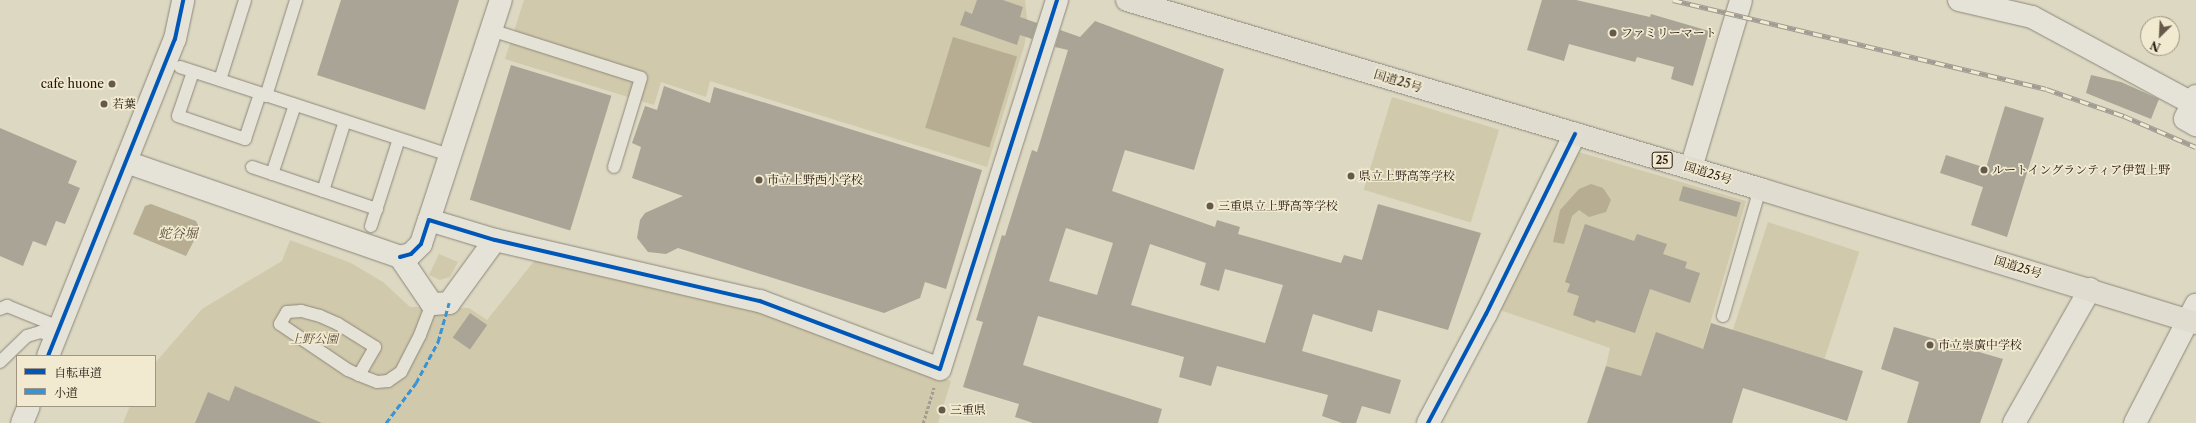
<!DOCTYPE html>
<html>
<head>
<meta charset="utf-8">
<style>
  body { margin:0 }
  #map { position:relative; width:2196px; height:423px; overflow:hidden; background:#ddd8c2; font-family:"Libre Caslon Text","Noto Serif JP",serif }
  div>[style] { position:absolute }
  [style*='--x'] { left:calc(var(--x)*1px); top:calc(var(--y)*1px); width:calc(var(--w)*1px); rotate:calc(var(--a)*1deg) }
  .green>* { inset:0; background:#d1c9ab; transform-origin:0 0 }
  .water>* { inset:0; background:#b6ad92; transform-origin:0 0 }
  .building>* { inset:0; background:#a9a495; transform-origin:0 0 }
  .path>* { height:2.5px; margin-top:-1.25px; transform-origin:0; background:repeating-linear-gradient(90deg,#a19c93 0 3px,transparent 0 5px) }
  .roads { filter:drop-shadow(0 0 1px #8d887b) drop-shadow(0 0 1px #8d887b) }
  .lane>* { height:12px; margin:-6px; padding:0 6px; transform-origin:6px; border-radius:6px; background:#e5e2d7 }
  .street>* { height:22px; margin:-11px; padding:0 11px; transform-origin:11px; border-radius:11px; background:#e5e2d7 }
  .secondary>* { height:22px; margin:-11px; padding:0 11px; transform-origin:11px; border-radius:11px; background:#e5e2d7 }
  .highway>* { height:22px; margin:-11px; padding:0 11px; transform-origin:11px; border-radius:11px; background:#e0ddd0 }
  .rail>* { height:4.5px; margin-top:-2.25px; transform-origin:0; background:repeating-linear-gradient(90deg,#f1ead0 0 9px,#a19c93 0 18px); box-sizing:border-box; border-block:1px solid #a19c93 }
  .quiet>* { height:3px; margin-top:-1.5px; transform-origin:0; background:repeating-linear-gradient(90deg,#3b93d2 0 6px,transparent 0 9px) }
  .cycleway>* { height:4px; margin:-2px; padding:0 2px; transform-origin:2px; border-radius:2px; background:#0057b8 }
  .dots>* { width:11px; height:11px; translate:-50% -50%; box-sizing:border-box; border:2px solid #f1ead0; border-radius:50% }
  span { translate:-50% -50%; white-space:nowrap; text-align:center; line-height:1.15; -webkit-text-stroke:3.5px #f1ead0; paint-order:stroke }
  .shield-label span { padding:1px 3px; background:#f1ead0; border:1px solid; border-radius:3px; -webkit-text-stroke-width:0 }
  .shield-label { font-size:11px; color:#24150d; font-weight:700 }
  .poi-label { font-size:12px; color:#24150d }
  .left { translate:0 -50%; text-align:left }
  .right { translate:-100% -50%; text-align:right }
  .street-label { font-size:12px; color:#24150d }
  .park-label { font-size:12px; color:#5d4f3e; font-style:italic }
  .water-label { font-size:13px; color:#584a3a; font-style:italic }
  .legend { position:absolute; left:16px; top:355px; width:140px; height:52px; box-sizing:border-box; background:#f1ead0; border:1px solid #9f9582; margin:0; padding:5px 7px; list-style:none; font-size:12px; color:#24150d }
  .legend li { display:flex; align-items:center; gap:8px; height:20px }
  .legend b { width:20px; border:1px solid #9f9582 }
  .north { position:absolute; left:2140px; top:16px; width:40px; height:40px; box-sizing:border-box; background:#f1ead0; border:1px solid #9f9582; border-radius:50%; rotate:204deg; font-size:11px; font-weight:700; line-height:16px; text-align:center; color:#24150d }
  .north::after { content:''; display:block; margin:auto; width:14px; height:18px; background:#65594c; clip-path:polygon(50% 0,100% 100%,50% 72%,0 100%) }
</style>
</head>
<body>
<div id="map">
  <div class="green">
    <i style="clip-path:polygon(524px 0,1025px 0,1027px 20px,1025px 43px,987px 167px,710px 81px,706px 97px,661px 82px,654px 105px,505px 59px)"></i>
    <i style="left:1392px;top:97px;width:112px;height:97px;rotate:17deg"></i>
    <i style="clip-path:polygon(1575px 151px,1746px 201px,1690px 392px,1606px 366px,1610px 348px,1497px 309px)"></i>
    <i style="left:1768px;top:222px;width:96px;height:114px;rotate:18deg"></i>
    <i style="clip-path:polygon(290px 240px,351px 263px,383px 282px,410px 307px,469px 308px,487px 320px,535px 260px,741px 306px,951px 381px,938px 423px,123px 423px,130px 406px,155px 406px,155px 363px,202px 309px,282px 261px)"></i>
    <i style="clip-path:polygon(439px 254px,458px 262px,450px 277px,440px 280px,429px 275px)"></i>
  </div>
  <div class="water">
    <i style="left:953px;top:37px;width:67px;height:95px;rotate:17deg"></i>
    <i style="clip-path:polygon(1591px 184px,1603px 188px,1611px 200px,1606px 212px,1589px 217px,1579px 210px,1572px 216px,1564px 244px,1553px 242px,1560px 210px,1579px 189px)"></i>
    <i style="clip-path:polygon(151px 204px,196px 221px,200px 229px,186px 256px,133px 234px,145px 206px)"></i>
  </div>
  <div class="building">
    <i style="clip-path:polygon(341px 0,459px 0,425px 110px,317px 75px)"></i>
    <i style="clip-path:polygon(977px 0,1003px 0,1023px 7px,1020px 17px,1037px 23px,1032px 39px,1020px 35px,1017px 45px,960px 25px,965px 11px,972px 14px)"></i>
    <i style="clip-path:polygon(1542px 0,1576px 0,1650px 17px,1651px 14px,1709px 31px,1693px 86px,1671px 79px,1674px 67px,1637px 57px,1635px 62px,1569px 44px,1564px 61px,1527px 50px)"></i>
    <i style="clip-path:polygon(evenodd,1095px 21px,1224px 69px,1194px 170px,1125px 150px,1112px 191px,1215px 227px,1217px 220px,1240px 227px,1238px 234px,1341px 263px,1344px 255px,1362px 260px,1378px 204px,1481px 233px,1448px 330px,1378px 310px,1372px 332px,1313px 314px,1302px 351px,1401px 380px,1390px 414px,1362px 406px,1356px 423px,1342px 423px,1322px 416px,1328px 395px,1217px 366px,1211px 386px,1179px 377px,1184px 357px,1038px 316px,1023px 365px,1162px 409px,1158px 423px,1033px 423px,1015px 417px,1019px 404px,963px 387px,983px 322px,976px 320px,1002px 235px,1005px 236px,1032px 150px,1037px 152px,1068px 50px,1055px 47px,1060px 30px,1080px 37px,1095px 21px,1066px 228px,1113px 243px,1097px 295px,1049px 281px,1066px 228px,1095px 21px,1150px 244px,1206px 263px,1200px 285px,1219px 291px,1225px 269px,1283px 285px,1265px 343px,1131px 305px,1150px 244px)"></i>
    <i style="left:511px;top:65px;width:105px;height:141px;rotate:17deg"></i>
    <i style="clip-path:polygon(2091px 75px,2121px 82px,2159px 99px,2151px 119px,2086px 93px)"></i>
    <i style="clip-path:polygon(664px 86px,710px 103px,714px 87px,982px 170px,946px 289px,925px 282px,920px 298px,884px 313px,678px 248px,666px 254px,648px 252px,637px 238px,640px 220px,645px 213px,683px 196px,632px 178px,641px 147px,632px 143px,645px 106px,657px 110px)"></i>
    <i style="clip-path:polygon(2005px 106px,2044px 118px,2007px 237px,1971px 225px,1983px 187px,1940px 173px,1946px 155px,1986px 168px)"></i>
    <i style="clip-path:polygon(0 128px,77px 161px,68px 183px,80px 188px,65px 224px,56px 221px,46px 246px,33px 241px,23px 266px,0 256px)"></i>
    <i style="left:1683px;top:186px;width:60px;height:15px;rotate:16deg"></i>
    <i style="clip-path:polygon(1585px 224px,1634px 241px,1637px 234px,1667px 244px,1663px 254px,1687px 262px,1685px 268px,1700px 273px,1690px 303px,1650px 289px,1635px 333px,1596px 320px,1595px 323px,1573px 315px,1579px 296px,1567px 292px,1570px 284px,1565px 282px)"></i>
    <i style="left:470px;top:313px;width:21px;height:30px;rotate:35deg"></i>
    <i style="clip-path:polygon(1711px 323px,1863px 371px,1847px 421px,1743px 388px,1732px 423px,1587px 423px,1606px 366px,1641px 376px,1656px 332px,1703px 349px)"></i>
    <i style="clip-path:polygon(1894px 327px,2003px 359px,1980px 423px,1907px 423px,1919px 382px,1881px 369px)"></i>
    <i style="clip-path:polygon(235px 386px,322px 423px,195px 423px,208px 392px,229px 401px)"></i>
  </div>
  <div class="path">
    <i style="--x:923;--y:423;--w:37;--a:-73"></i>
  </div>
  <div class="roads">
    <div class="lane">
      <i style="--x:491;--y:30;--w:157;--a:17.7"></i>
      <i style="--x:641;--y:78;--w:93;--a:106.9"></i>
      <i style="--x:180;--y:67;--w:284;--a:18.1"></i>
      <i style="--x:193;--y:72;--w:46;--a:108.8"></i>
      <i style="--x:178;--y:116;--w:71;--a:18.9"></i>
      <i style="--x:245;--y:139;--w:47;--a:-71.6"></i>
      <i style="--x:220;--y:80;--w:84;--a:-72.6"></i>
      <i style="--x:266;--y:96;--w:101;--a:-72.6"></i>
      <i style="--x:252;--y:167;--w:132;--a:18.6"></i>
      <i style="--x:272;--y:174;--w:73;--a:-71.6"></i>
      <i style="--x:323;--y:191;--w:73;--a:-72.6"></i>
      <i style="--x:371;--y:226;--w:91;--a:-72.2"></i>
      <i style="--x:0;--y:309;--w:8;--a:-23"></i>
      <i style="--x:7;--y:306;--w:56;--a:22"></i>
      <i style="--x:1723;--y:316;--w:132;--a:-73.8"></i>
      <i style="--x:0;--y:362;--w:37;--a:-44"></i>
      <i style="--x:27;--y:336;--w:14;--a:-17"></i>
      <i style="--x:40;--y:332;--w:16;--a:15"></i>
      <i style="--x:359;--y:375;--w:32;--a:-60"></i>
      <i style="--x:375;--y:347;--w:44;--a:-148.1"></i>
      <i style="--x:338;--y:324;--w:20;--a:-156"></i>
      <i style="--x:320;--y:316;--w:20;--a:-165"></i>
      <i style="--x:301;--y:311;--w:14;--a:176"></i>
      <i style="--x:287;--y:312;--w:14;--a:120"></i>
      <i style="--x:280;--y:324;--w:82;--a:34.1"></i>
      <i style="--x:348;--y:370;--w:12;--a:24"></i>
      <i style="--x:359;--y:375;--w:19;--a:21"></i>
      <i style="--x:377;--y:382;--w:11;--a:-5"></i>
      <i style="--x:388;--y:381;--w:16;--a:-35"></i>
      <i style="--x:401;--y:372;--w:42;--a:-62.8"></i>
      <i style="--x:420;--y:335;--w:33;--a:-69"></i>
    </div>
    <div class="street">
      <i style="--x:1959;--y:0;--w:75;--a:13.1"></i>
      <i style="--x:2032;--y:17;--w:182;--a:28.3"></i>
      <i style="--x:2196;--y:96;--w:25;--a:116"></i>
      <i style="--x:2185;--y:119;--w:13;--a:29"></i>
      <i style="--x:126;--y:162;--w:290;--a:19.1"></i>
      <i style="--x:400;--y:257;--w:57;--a:55.8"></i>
      <i style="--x:432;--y:304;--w:17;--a:-3"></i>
      <i style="--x:449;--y:303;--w:78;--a:-53.9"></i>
      <i style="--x:1691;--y:168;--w:175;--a:-73.4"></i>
      <i style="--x:429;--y:220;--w:231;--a:-71.9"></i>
      <i style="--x:400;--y:257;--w:11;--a:-15"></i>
      <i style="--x:411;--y:254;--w:14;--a:-45"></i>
      <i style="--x:421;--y:244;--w:25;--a:-72"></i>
      <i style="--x:429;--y:220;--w:69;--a:16.9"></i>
      <i style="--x:495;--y:240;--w:272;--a:13"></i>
      <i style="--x:760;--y:301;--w:192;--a:20.7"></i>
      <i style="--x:940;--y:369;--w:387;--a:-72.4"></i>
      <i style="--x:1428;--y:423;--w:123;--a:-62"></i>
      <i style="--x:1486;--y:314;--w:201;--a:-63.7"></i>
      <i style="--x:2014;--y:423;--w:154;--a:-60.4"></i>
      <i style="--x:2135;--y:423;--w:133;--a:-62.7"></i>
    </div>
    <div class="secondary">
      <i style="--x:48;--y:356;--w:341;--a:-68.2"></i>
      <i style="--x:175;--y:39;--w:40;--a:-78"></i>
      <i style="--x:22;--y:423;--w:18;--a:-68"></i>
    </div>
    <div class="highway">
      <i style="--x:1127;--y:0;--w:661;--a:16.62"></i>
      <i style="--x:1760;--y:189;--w:456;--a:17.1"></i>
    </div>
  </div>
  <div class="rail">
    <i style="--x:1673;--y:0;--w:383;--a:13.4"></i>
    <i style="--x:2046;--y:89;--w:83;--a:19.1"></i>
    <i style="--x:2124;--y:116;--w:78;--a:23.3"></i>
  </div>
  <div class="quiet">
    <i style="--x:386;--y:423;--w:50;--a:-53.1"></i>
    <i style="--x:416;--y:383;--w:47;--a:-61.8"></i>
    <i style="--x:438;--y:342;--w:41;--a:-74.2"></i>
  </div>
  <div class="cycleway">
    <i style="--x:400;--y:257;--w:11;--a:-15"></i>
    <i style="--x:411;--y:254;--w:14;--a:-45"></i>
    <i style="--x:421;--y:244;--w:25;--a:-72"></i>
    <i style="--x:429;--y:220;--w:69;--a:16.9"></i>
    <i style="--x:495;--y:240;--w:272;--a:13"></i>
    <i style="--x:760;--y:301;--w:192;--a:20.7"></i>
    <i style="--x:940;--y:369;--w:387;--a:-72.4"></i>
    <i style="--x:48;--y:356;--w:341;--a:-68.2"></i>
    <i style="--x:175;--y:39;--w:40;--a:-78"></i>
    <i style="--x:1428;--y:423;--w:123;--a:-62"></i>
    <i style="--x:1486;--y:314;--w:201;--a:-63.7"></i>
  </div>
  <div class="dots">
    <i style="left:1613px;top:33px;background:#65594c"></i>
    <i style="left:112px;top:84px;background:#65594c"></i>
    <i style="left:104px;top:104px;background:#65594c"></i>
    <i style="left:1984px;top:170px;background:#65594c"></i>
    <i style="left:1351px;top:176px;background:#65594c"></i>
    <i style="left:759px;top:180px;background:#65594c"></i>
    <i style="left:1210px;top:206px;background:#65594c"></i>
    <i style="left:1930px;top:345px;background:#65594c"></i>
    <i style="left:942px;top:410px;background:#65594c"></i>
  </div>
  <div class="shield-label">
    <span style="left:1662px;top:160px">25</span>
  </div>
  <div class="poi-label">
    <span class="left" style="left:1621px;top:33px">ファミリーマート</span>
    <span class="right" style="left:104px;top:84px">cafe huone</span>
    <span class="left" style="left:112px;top:104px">若葉</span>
    <span class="left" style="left:1992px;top:170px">ルートイングランティア伊賀上野</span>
    <span class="left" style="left:1359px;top:176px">県立上野高等学校</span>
    <span class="left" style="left:767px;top:180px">市立上野西小学校</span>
    <span class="left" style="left:1218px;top:206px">三重県立上野高等学校</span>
    <span class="left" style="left:1938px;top:345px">市立崇廣中学校</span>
    <span class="left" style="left:950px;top:410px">三重県</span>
  </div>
  <div class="street-label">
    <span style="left:1398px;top:81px;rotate:17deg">国道25号</span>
    <span style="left:1708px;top:173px;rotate:17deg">国道25号</span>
    <span style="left:2018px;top:267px;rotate:17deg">国道25号</span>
  </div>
  <div class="park-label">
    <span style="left:314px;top:339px">上野公園</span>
  </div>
  <div class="water-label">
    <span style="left:178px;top:233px">蛇谷堀</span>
  </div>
  <ul class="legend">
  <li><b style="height:5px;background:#0057b8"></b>自転車道</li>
  <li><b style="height:5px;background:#3b93d2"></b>小道</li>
  </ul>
  <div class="north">N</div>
</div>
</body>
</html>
